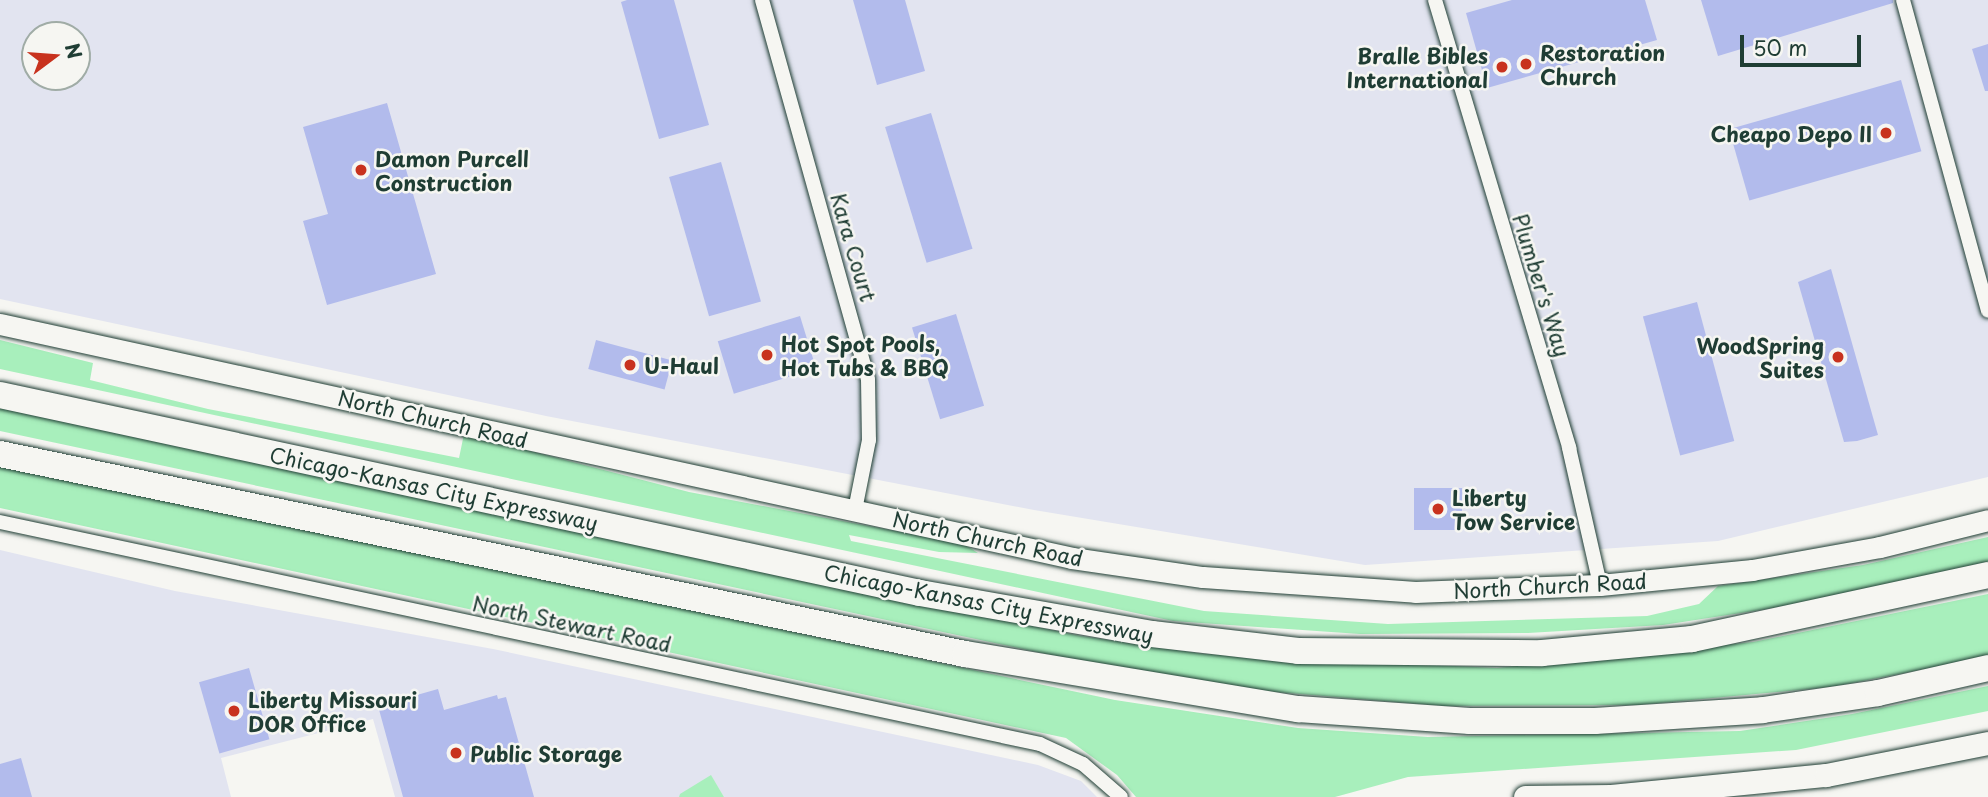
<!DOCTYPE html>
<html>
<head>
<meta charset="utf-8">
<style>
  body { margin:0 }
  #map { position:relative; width:1988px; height:797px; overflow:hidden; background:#f6f6f2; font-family:"Playpen Sans",sans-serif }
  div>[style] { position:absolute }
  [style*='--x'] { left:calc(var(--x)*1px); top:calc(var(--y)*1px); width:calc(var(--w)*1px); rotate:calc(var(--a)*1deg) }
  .built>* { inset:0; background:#e2e4f0 }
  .green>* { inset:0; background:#a8efbc }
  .building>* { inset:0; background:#b2bbec; transform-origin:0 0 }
  .roads { filter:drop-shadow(0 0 2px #1f3d34) drop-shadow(0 0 2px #1f3d34) }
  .street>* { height:14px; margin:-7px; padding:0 7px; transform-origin:7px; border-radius:7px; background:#f6f6f2 }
  .secondary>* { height:21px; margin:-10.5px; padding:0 10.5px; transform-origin:10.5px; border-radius:10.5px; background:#f6f6f2 }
  .primary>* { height:23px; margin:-11.5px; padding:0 11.5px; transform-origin:11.5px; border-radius:11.5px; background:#f6f6f2 }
  .highway>* { height:26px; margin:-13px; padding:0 13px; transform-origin:13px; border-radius:13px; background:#f6f6f2 }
  .dots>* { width:19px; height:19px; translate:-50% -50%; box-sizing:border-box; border:4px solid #f6f6f2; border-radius:50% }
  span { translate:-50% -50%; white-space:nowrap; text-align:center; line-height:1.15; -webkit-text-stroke:5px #f6f6f2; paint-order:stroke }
  .poi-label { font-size:21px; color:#1f3d34; font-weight:700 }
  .left { translate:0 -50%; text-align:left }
  .right { translate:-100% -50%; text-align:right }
  .street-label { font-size:21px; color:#1f3d34 }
  .north { position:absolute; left:21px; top:21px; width:70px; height:70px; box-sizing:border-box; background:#f6f6f2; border:2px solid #a0aca6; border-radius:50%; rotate:74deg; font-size:19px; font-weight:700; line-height:28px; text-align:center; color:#1f3d34 }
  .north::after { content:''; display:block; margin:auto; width:24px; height:32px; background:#c8321e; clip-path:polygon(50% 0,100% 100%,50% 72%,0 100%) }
  .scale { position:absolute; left:1740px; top:35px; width:121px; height:32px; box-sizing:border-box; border:4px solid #1f3d34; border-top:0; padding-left:9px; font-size:21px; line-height:24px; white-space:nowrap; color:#1f3d34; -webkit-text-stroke:5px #f6f6f2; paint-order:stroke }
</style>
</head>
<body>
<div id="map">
  <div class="built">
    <i style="clip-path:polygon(evenodd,0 0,1988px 0,1988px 477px,1718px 541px,1365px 565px,1034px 510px,546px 416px,0 299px,0 0,35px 35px,77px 35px,77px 77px,35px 77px,35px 35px)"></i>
    <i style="clip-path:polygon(0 550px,175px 591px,493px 649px,1038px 765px,1081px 781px,1097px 797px,724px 797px,711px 776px,679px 797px,395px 797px,373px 719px,221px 758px,231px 797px,0 797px)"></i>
  </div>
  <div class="green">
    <i style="clip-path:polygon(0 340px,93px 363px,90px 380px,208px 409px,459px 458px,464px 434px,689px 492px,964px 544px,978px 553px,939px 552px,849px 535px,851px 541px,1204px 611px,1388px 624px,1647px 616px,1699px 604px,1718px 586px,1863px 565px,1988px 537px,1988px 562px,1819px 601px,1663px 625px,1528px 633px,1360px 634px,1173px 621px,0 369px)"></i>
    <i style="clip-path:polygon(0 408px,725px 564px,1081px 636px,1204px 654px,1497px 668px,1753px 642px,1988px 594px,1988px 657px,1831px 687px,1638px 705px,1444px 706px,1264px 691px,1145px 675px,0 431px)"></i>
    <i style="clip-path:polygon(0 465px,1115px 700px,1298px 728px,1428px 737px,1740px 731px,1852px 714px,1988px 686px,1988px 711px,1796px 750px,1408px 777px,1335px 797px,1136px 797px,1117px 775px,1066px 738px,0 508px)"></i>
    <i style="clip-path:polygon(711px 775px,724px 797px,679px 797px,680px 794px)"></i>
  </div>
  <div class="building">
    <i style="clip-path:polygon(627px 0,674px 0,709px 125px,659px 139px,621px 2px)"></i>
    <i style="clip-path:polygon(853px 0,905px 0,925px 71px,877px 85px)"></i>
    <i style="clip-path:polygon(1512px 0,1645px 0,1657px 40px,1487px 88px,1466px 13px)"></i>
    <i style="clip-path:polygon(1701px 0,1893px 0,1893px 3px,1718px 56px)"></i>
    <i style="clip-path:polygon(1988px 44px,1988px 91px,1985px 91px,1972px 49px)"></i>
    <i style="left:1901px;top:80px;width:74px;height:179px;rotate:74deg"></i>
    <i style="clip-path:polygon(387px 103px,436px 274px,327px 305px,303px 221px,328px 214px,303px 127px)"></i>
    <i style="left:931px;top:113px;width:142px;height:48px;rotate:73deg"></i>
    <i style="left:721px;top:162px;width:145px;height:54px;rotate:74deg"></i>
    <i style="clip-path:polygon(1831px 269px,1878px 435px,1857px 441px,1844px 442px,1798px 282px)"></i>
    <i style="left:1697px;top:302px;width:144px;height:56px;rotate:75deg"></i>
    <i style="left:956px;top:314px;width:96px;height:46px;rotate:73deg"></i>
    <i style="left:800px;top:316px;width:55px;height:86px;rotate:73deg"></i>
    <i style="left:596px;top:340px;width:79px;height:30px;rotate:15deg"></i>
    <i style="left:1414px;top:488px;width:48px;height:42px"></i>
    <i style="left:249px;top:668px;width:74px;height:52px;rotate:74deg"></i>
    <i style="clip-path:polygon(438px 689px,444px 710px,497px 695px,498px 699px,506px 697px,534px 797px,403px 797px,378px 706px)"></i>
    <i style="clip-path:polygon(21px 758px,32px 797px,0 797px,0 764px)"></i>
  </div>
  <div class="roads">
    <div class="street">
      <i style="--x:762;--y:0;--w:394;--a:74.4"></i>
      <i style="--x:868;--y:379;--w:61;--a:89.1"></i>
      <i style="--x:869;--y:440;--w:71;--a:101.3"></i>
      <i style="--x:1435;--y:0;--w:468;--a:73.3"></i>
      <i style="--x:1569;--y:448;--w:140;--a:77.2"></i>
      <i style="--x:1903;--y:0;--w:322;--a:74.7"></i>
      <i style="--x:0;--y:522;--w:1063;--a:12.05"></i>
      <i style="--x:1040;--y:744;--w:47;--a:24.9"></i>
      <i style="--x:1083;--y:764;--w:50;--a:41"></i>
    </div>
    <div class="secondary">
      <i style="--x:0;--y:324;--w:1097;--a:12.31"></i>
      <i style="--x:1072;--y:558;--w:132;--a:8.3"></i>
      <i style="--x:1203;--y:577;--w:213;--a:4"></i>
      <i style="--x:1415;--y:592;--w:185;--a:-2.2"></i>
      <i style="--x:1600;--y:585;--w:153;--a:-5.6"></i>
      <i style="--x:1752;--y:570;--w:130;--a:-10.2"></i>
      <i style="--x:1880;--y:547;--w:111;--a:-14"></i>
    </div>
    <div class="primary">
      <i style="--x:1525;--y:797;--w:86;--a:-0.7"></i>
      <i style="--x:1611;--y:796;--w:216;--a:-5.6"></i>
      <i style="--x:1826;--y:775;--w:165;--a:-11.2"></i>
    </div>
    <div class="highway">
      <i style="--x:0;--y:395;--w:941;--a:12.15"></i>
      <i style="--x:920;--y:593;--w:236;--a:10"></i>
      <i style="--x:1152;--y:634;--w:147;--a:6.6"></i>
      <i style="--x:1298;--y:651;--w:244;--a:0.5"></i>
      <i style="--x:1542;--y:653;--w:151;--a:-5.3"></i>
      <i style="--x:1692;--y:639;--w:303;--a:-12.2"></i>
      <i style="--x:0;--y:454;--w:986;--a:11.71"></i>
      <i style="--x:965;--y:654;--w:338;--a:9.4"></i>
      <i style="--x:1298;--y:709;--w:172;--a:4"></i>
      <i style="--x:1470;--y:721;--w:125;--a:0"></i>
      <i style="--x:1595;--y:721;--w:168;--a:-3.7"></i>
      <i style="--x:1763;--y:710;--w:116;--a:-8.4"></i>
      <i style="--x:1878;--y:693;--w:113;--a:-12.8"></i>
    </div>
  </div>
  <div class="dots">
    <i style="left:1526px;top:64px;background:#c8321e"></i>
    <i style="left:1502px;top:67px;background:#c8321e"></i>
    <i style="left:1886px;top:133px;background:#c8321e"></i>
    <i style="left:361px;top:170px;background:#c8321e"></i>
    <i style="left:767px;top:355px;background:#c8321e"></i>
    <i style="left:1838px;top:357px;background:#c8321e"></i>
    <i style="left:630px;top:365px;background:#c8321e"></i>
    <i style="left:1438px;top:509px;background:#c8321e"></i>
    <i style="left:234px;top:711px;background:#c8321e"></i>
    <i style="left:456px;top:753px;background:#c8321e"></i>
  </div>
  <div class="poi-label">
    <span class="left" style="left:1540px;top:64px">Restoration<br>Church</span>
    <span class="right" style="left:1488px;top:67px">Bralle Bibles<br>International</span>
    <span class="right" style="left:1872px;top:133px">Cheapo Depo II</span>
    <span class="left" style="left:375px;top:170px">Damon Purcell<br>Construction</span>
    <span class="left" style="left:781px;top:355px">Hot Spot Pools,<br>Hot Tubs &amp; BBQ</span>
    <span class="right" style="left:1824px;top:357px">WoodSpring<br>Suites</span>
    <span class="left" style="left:644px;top:365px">U-Haul</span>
    <span class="left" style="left:1452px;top:509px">Liberty<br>Tow Service</span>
    <span class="left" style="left:248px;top:711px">Liberty Missouri<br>DOR Office</span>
    <span class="left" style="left:470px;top:753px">Public Storage</span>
  </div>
  <div class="street-label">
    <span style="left:854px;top:247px;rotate:74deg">Kara Court</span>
    <span style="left:1542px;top:285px;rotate:73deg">Plumber's Way</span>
    <span style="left:433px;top:418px;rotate:13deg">North Church Road</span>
    <span style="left:434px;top:488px;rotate:12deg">Chicago-Kansas City Expressway</span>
    <span style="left:988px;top:538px;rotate:12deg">North Church Road</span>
    <span style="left:1550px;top:585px;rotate:-3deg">North Church Road</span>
    <span style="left:989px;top:603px;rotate:11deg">Chicago-Kansas City Expressway</span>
    <span style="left:572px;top:623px;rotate:12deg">North Stewart Road</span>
  </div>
  <div class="north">N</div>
  <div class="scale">50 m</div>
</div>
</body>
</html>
